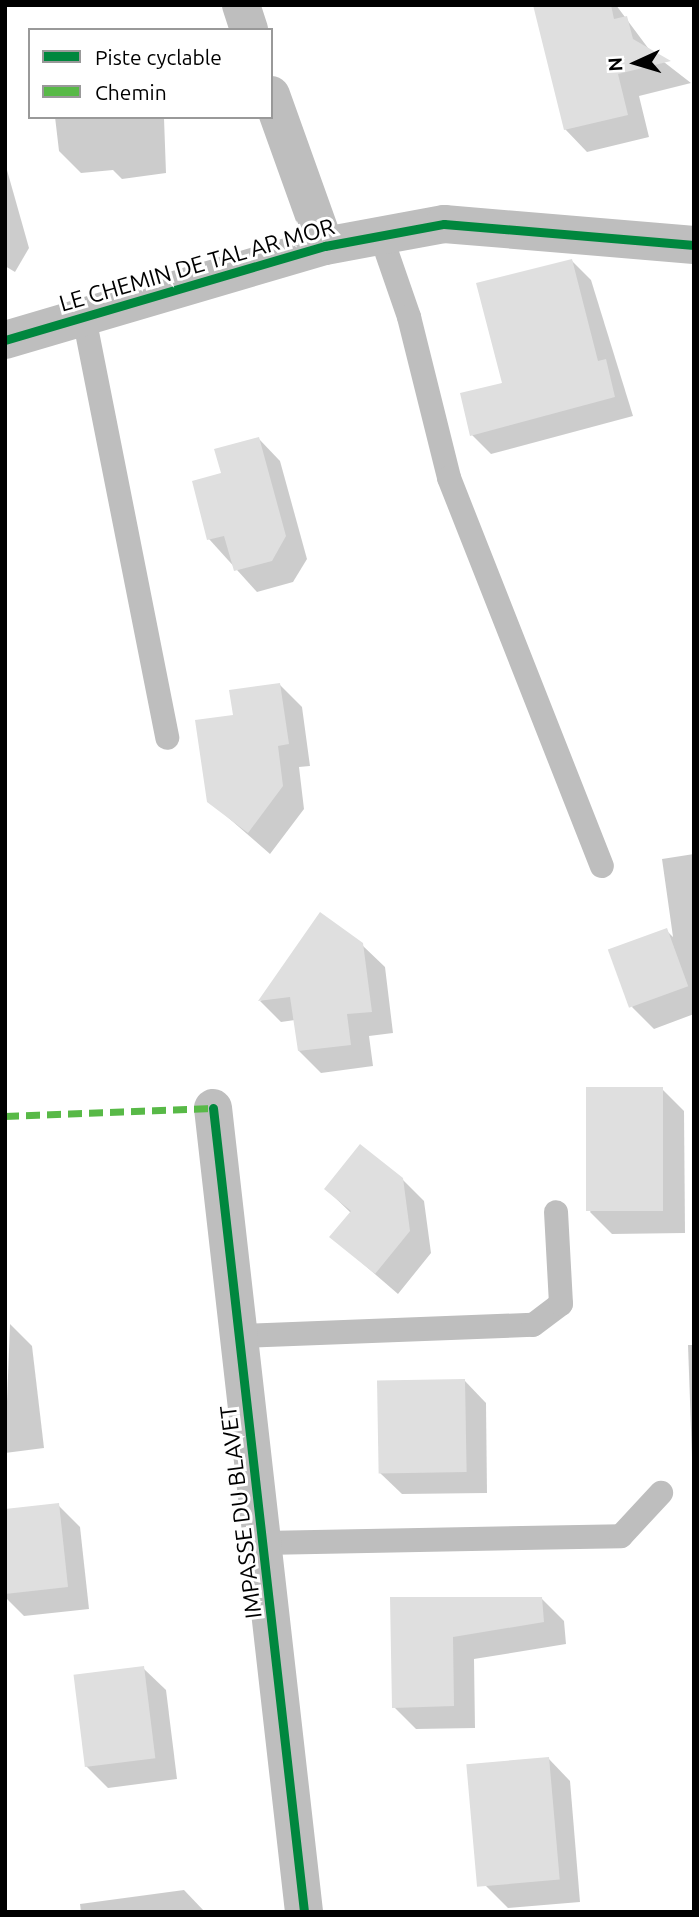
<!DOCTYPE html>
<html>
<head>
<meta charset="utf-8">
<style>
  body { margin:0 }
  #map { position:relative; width:699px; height:1917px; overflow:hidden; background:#fff; font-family:Ubuntu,sans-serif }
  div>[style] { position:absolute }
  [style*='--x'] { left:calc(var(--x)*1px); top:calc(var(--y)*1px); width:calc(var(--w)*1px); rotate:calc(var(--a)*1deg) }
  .shadow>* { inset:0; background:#0003 }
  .building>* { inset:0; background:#dfdfdf; transform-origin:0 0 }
  .service>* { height:24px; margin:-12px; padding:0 12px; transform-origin:12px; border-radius:12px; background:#bebebe }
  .minor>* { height:38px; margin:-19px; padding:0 19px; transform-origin:19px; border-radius:19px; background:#bebebe }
  .quiet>* { height:7px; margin-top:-3.5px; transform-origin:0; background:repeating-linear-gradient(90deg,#58b947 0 14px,transparent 0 21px) }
  .cycleway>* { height:9px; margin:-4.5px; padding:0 4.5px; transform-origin:4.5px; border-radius:4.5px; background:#00873e }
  span { translate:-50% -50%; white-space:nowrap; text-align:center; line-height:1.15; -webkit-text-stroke:6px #fff; paint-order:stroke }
  .street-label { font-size:23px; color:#000 }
  .frame { position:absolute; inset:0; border:7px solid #000; pointer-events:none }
  .legend { position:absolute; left:28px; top:28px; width:245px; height:91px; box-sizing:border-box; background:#fff; border:2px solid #999; margin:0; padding:9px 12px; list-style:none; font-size:21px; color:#000 }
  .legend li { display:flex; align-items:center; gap:14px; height:35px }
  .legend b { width:35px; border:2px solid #999 }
  .north { position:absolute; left:601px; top:28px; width:70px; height:70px; -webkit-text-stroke:5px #fff; paint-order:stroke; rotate:266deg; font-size:19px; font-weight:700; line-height:28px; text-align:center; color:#000 }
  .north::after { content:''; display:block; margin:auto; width:24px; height:32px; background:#000; clip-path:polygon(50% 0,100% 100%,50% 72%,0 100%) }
</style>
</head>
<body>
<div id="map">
  <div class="shadow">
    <i style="clip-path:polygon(573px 5px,616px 5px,651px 52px,691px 83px,639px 96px,649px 137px,587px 152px,565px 129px)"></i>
    <i style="clip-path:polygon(55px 117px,169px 117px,164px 118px,166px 173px,122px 179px,113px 170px,81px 173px,59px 151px)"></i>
    <i style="clip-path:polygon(5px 163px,29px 248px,15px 272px,5px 266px)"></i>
    <i style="clip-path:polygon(572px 261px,591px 280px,633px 416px,491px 454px,472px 435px)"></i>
    <i style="clip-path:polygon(259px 439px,280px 461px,307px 559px,293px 582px,257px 592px,209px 539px,223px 474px)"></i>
    <i style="clip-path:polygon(280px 685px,302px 707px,310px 766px,299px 767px,304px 809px,270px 854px,209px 801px,235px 717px)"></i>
    <i style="clip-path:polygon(694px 854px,694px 1014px,654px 1029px,632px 1007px,667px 931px,673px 937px,662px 859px)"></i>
    <i style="clip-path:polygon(362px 945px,385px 967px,393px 1033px,369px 1036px,373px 1066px,321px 1073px,299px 1051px,295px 1020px,281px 1022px,260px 1001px)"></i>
    <i style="clip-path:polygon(662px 1089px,684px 1111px,685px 1233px,612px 1234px,590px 1212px)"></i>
    <i style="clip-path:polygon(402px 1179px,424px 1201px,431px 1253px,398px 1294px,332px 1237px,351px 1213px,326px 1189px)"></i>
    <i style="clip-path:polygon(10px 1324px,32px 1346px,44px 1448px,5px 1453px)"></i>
    <i style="clip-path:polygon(688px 1345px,694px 1345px,694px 1486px,693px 1485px)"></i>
    <i style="clip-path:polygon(464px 1380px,486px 1403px,487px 1493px,402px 1494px,379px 1472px)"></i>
    <i style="clip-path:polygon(58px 1505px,80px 1527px,89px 1609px,24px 1616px,5px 1597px,5px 1511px)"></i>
    <i style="clip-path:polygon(392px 1599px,542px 1599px,564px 1621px,566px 1644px,474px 1659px,475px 1728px,416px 1729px,394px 1707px)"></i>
    <i style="clip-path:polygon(143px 1668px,166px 1690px,177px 1779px,108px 1788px,86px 1766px)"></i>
    <i style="clip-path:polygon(548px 1758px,570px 1781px,580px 1902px,508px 1908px,486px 1886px)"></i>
    <i style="clip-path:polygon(184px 1890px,205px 1912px,81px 1912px,80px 1904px)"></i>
  </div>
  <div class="building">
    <i style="clip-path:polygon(533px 5px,611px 5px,614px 19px,627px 16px,633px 39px,671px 61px,618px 74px,628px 115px,564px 130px)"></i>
    <i style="clip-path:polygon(572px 259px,598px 361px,606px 359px,615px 397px,470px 436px,460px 393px,502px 383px,476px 283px)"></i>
    <i style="clip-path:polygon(259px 437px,286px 536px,272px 561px,234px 571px,224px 536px,207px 540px,192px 481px,221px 473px,214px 449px)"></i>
    <i style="clip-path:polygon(280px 683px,289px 744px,278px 746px,283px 786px,248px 833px,207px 802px,195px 720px,233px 715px,229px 690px)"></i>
    <i style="clip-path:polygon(320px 912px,363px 943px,372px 1012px,347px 1014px,351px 1045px,298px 1051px,290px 997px,258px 1001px)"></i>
    <i style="left:667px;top:928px;width:62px;height:63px;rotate:70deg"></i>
    <i style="left:663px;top:1087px;width:124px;height:77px;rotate:90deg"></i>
    <i style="clip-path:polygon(360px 1144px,403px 1178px,410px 1231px,375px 1274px,329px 1237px,351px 1211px,324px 1189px)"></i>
    <i style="left:465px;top:1379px;width:93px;height:88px;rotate:89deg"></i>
    <i style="clip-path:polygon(59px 1503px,68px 1587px,5px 1594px,5px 1509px)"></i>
    <i style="clip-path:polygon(390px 1597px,542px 1597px,544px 1622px,453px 1637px,454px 1706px,392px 1708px)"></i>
    <i style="left:144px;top:1666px;width:93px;height:71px;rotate:83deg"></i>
    <i style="left:549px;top:1757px;width:123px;height:83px;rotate:85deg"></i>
  </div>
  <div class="service">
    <i style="--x:381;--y:236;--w:86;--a:70.9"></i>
    <i style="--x:409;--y:317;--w:166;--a:76"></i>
    <i style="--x:449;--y:478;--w:417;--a:68.5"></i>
    <i style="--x:84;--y:317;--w:429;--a:78.8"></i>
    <i style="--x:240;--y:1336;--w:293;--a:-2.2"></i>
    <i style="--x:533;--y:1325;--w:35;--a:-37"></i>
    <i style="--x:561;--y:1304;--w:92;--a:-93.1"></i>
    <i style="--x:263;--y:1543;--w:358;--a:-1.1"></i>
    <i style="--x:621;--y:1536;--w:59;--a:-47.1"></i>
  </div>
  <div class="minor">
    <i style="--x:241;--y:5;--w:26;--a:72"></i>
    <i style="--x:271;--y:95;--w:160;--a:70.3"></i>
    <i style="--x:5;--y:340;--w:334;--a:-16.4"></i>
    <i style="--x:325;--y:246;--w:121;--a:-10.5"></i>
    <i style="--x:444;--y:224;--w:251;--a:4.8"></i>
    <i style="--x:213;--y:1108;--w:809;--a:83.54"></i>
  </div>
  <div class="quiet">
    <i style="--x:5;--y:1116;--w:208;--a:-2.2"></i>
  </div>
  <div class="cycleway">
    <i style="--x:5;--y:340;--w:334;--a:-16.4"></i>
    <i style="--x:325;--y:246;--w:121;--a:-10.5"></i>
    <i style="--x:444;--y:224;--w:251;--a:4.8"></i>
    <i style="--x:213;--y:1108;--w:809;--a:83.54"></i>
  </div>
  <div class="street-label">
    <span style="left:197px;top:265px;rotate:-16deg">LE CHEMIN DE TAL AR MOR</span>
    <span style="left:241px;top:1512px;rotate:-97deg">IMPASSE DU BLAVET</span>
  </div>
  <div class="frame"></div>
  <ul class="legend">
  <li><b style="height:9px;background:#00873e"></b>Piste cyclable</li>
  <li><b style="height:9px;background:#58b947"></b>Chemin</li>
  </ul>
  <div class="north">N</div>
</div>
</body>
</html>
